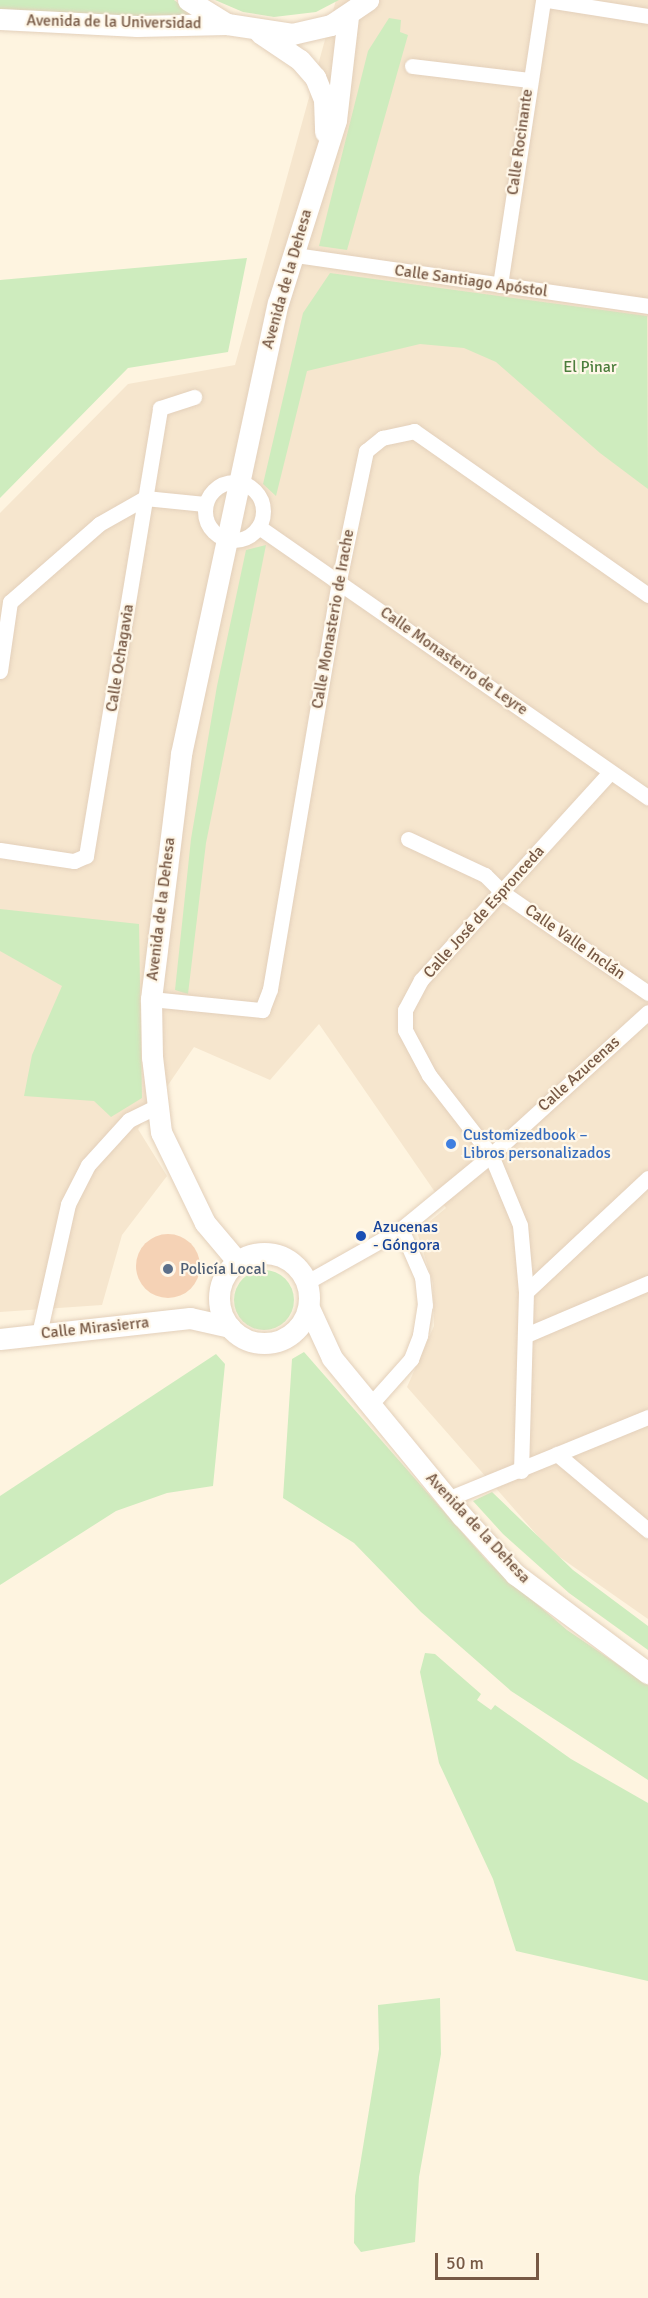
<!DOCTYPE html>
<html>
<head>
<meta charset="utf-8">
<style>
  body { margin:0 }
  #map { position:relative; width:648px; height:2298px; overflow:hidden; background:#fef4e0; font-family:Signika,sans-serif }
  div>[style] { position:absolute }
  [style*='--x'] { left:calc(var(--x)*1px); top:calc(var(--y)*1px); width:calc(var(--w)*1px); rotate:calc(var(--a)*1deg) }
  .residential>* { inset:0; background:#f6e6ce }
  .green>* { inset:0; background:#ceecbe }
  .round { border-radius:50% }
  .building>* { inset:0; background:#f5d2b5 }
  .roads { filter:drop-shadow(0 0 2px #e3d0bb) drop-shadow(0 0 2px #e3d0bb) }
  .street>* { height:15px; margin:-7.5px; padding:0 7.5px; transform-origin:7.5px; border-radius:7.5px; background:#fff }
  .street>.ring { margin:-7.5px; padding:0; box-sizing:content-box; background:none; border:15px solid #fff; border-radius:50% }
  .secondary>* { height:21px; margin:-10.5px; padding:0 10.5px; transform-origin:10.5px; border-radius:10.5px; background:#fff }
  .secondary>.ring { margin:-10.5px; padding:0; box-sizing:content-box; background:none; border:21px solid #fff; border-radius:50% }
  .dots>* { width:16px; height:16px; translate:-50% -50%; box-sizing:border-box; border:3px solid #fff7e8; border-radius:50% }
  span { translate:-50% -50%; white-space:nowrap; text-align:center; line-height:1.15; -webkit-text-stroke:4.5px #fff7e8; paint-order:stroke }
  .street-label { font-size:16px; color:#775945 }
  .park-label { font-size:16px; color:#4c7e3c }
  .shop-label { font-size:16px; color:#366cbe }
  .left { translate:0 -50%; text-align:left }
  .transit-label { font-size:16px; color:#164399 }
  .service-label { font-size:16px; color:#4e5e75 }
  .scale { position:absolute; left:435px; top:2253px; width:104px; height:27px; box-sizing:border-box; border:3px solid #775945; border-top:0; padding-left:8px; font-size:18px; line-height:21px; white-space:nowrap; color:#775945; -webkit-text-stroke:4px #fff7e8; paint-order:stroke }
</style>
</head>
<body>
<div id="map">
  <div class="residential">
    <i style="clip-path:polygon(336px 0,648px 0,648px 1619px,551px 1551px,407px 1387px,434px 1326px,433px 1283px,417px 1232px,446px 1208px,319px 1024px,270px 1080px,194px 1047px,138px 1129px,167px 1176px,122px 1235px,102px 1305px,0 1312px,0 513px,128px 384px,235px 365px)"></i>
  </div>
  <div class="green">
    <i style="clip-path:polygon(0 0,174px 0,204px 22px,0 10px)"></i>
    <i style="clip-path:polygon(215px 0,339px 0,316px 12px,274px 17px,243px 12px)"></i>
    <i style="clip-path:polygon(389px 18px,401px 20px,400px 32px,408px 35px,347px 250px,319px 246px,368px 51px)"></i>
    <i style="clip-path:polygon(247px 258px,228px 352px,128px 368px,0 498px,0 280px)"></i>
    <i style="clip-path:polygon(330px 273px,647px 316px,648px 489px,600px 453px,496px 362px,464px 348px,420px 344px,307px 371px,276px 496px,263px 484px,303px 313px)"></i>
    <i style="clip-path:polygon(266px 545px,206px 843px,188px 994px,175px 990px,191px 839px,217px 686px,246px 550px)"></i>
    <i style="clip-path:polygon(0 909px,139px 924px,142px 1098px,111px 1117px,94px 1101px,24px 1096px,32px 1055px,62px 986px,0 951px)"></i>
    <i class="round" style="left:234px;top:1270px;width:60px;height:60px"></i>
    <i style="clip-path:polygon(304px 1352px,488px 1562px,567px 1630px,648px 1685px,648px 1780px,511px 1691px,421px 1612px,354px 1543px,283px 1498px,292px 1359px)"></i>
    <i style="clip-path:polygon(216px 1354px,225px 1364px,213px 1486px,167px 1493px,116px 1511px,0 1585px,0 1496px)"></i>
    <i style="clip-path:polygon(492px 1492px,573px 1570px,648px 1626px,648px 1650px,569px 1593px,503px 1534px,473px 1501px)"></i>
    <i style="clip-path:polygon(425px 1653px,435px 1654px,481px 1694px,477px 1700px,491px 1710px,495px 1705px,571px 1759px,648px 1803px,648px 1981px,516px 1951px,493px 1879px,439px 1763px,420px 1672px)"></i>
    <i style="clip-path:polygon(440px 1998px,441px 2054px,419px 2177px,415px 2242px,361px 2252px,354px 2243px,355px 2196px,379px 2049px,378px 2005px)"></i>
  </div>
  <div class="building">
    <i class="round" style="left:136px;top:1234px;width:64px;height:64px"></i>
  </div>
  <div class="roads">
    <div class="street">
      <i style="--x:547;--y:0;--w:102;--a:9"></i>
      <i style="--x:412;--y:66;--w:119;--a:6.8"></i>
      <i style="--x:295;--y:255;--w:357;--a:8.2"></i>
      <i style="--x:500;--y:285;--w:288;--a:-81.4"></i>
      <i class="ring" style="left:205px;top:482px;width:43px;height:43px"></i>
      <i style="--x:259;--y:527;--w:474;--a:34.8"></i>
      <i style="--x:0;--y:671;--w:70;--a:-81.8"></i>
      <i style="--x:10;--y:602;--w:118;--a:-41.2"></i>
      <i style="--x:99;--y:524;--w:53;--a:-29.5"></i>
      <i style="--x:145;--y:498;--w:60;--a:5.7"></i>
      <i style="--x:408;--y:839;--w:85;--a:25.1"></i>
      <i style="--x:485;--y:875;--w:25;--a:45"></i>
      <i style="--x:503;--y:893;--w:176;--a:34.6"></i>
      <i style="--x:0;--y:850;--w:75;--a:8.5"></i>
      <i style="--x:74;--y:861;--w:13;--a:-23"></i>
      <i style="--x:86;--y:856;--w:454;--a:-80.6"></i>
      <i style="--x:160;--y:408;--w:36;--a:-18"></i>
      <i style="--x:151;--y:999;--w:112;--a:5.7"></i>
      <i style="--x:262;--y:1010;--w:22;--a:-69"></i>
      <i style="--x:270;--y:989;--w:415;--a:-80.4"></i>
      <i style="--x:339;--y:580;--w:132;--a:-78.2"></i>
      <i style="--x:366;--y:451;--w:21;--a:-39"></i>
      <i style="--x:382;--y:438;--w:33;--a:-12"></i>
      <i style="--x:414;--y:431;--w:286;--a:35"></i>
      <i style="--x:307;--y:1282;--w:108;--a:-29.4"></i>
      <i style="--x:401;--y:1229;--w:117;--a:-39.4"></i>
      <i style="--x:491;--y:1155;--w:212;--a:-42.3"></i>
      <i style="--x:526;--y:1292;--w:167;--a:-43.1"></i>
      <i style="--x:39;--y:1334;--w:133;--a:-77.4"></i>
      <i style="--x:68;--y:1204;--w:44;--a:-62.9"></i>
      <i style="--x:88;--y:1165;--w:61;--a:-47.7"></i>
      <i style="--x:129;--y:1120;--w:30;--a:-26"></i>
      <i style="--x:526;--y:1335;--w:133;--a:-23.1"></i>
      <i style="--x:370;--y:1405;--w:62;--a:-48.3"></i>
      <i style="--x:411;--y:1359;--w:26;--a:-69"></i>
      <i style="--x:420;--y:1335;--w:30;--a:-81"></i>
      <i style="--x:425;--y:1305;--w:28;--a:-96"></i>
      <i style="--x:422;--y:1277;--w:52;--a:-113.6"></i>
      <i style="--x:557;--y:1454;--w:119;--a:39.9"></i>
      <i style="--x:521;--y:1471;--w:179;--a:-88.4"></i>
      <i style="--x:526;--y:1292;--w:67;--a:-95.1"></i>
      <i style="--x:520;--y:1225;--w:76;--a:-112.5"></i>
      <i style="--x:491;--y:1155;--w:101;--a:-127.8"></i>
      <i style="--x:429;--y:1075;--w:51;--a:-118.1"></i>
      <i style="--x:405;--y:1030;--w:20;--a:-90"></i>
      <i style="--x:405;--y:1010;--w:34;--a:-62"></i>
      <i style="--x:421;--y:980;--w:281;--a:-47.7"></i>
      <i style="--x:447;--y:1499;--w:217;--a:-22.2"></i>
    </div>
    <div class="secondary">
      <i style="--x:188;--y:0;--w:46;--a:31.6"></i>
      <i style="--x:227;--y:24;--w:66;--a:8.7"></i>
      <i style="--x:292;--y:34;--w:40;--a:-13"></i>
      <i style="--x:331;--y:25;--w:45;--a:-34"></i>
      <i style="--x:0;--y:19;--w:137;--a:2.9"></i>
      <i style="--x:137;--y:26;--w:90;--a:-1.3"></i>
      <i style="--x:260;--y:33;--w:48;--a:34"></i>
      <i style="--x:300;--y:60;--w:23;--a:49"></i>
      <i style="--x:315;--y:77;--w:24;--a:68"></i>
      <i style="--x:324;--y:99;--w:33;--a:88"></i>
      <i class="ring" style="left:219px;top:1253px;width:69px;height:69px"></i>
      <i style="--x:238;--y:1262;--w:51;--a:-130.2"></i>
      <i style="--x:205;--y:1223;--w:101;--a:-115.8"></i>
      <i style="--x:161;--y:1132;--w:76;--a:-96.8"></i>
      <i style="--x:152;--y:1057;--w:58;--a:-91"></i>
      <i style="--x:151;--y:999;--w:247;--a:-83"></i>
      <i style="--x:181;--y:754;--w:461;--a:-77.9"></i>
      <i style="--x:278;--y:303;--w:192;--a:-72.4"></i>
      <i style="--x:336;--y:120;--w:104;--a:-83.4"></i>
      <i style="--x:309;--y:1308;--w:55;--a:65.3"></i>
      <i style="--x:332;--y:1358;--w:205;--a:50.6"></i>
      <i style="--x:462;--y:1516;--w:79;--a:47.6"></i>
      <i style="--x:515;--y:1574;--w:166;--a:36.7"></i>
      <i style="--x:0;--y:1339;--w:191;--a:-6.3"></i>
      <i style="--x:190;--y:1318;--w:41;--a:12.7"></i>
    </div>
  </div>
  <div class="dots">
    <i style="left:451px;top:1144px;background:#3f7fe0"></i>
    <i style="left:361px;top:1236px;background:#1a4fb4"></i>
    <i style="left:168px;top:1269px;background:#5c6f8a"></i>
  </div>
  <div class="street-label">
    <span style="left:114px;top:22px;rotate:1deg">Avenida de la Universidad</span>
    <span style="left:520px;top:142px;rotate:-82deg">Calle Rocinante</span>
    <span style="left:287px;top:279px;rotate:-74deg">Avenida de la Dehesa</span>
    <span style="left:471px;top:281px;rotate:8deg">Calle Santiago Apóstol</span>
    <span style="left:333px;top:619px;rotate:-80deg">Calle Monasterio de Irache</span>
    <span style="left:120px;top:658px;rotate:-81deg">Calle Ochagavia</span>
    <span style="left:454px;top:661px;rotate:35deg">Calle Monasterio de Leyre</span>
    <span style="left:161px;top:909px;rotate:-83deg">Avenida de la Dehesa</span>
    <span style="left:484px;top:912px;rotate:-48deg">Calle José de Espronceda</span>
    <span style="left:575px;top:942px;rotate:35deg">Calle Valle Inclán</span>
    <span style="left:579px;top:1074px;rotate:-42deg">Calle Azucenas</span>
    <span style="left:95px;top:1328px;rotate:-6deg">Calle Mirasierra</span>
    <span style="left:478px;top:1528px;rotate:47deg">Avenida de la Dehesa</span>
  </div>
  <div class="park-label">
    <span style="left:590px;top:367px">El Pinar</span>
  </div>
  <div class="shop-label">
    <span class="left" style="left:463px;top:1144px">Customizedbook –<br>Libros personalizados</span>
  </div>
  <div class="transit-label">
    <span class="left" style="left:373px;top:1236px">Azucenas<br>- Góngora</span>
  </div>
  <div class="service-label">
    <span class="left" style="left:180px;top:1269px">Policía Local</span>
  </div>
  <div class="scale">50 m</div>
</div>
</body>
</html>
